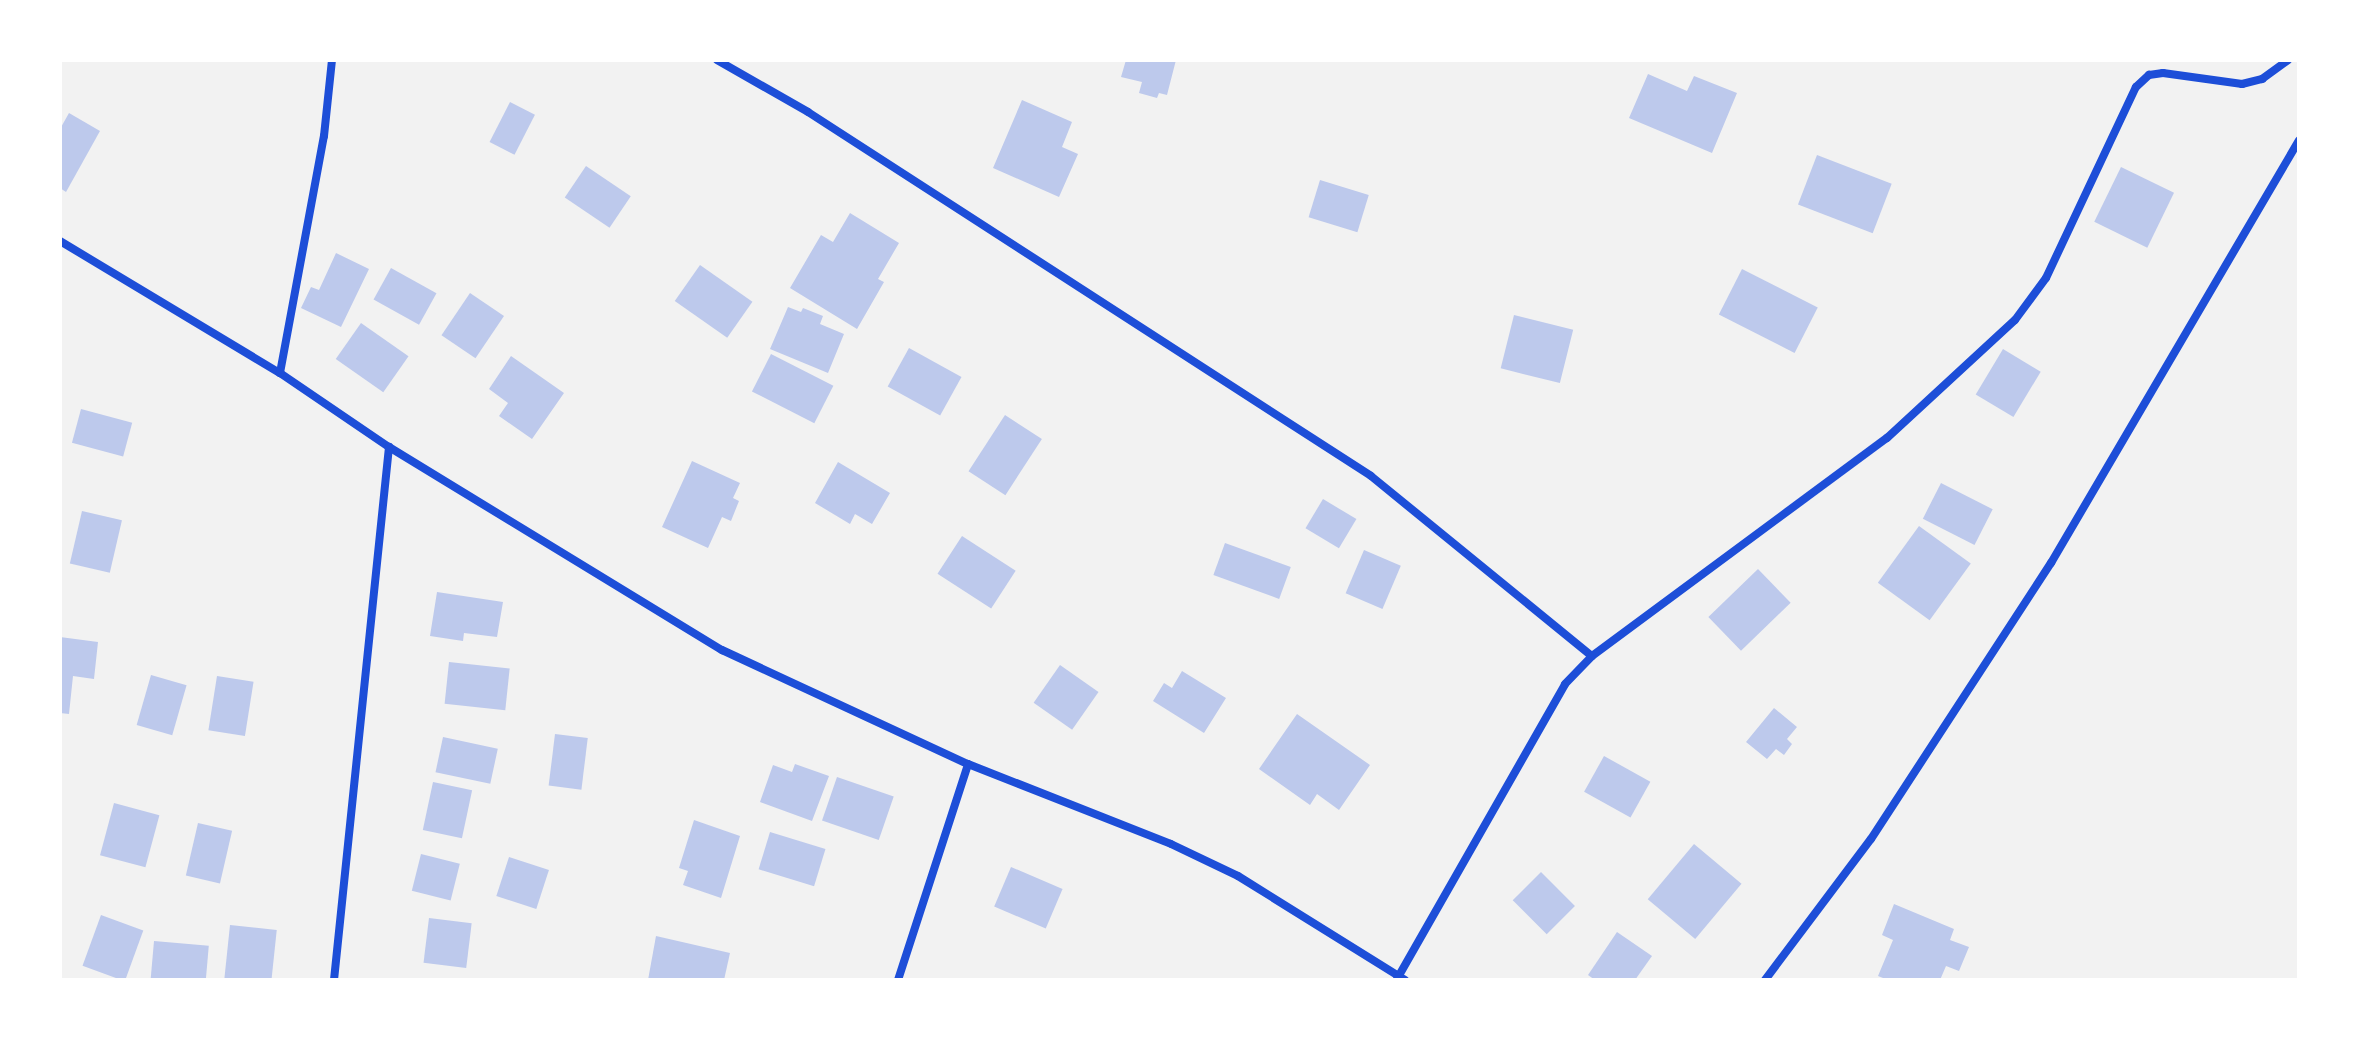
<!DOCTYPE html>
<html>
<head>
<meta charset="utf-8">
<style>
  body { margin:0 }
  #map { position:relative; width:2359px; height:1040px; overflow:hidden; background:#f2f2f2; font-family:Barlow,sans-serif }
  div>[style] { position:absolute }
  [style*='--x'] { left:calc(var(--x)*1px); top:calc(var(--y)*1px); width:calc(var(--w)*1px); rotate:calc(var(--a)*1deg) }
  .building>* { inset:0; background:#bdc9ec; transform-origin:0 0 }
  .minor>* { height:8px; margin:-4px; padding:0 4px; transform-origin:4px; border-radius:4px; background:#1d4ed8 }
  span { translate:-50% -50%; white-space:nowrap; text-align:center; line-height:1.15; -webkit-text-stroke:6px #fff; paint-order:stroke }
  .frame { position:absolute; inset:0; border:62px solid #fff; pointer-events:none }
</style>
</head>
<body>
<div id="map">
  <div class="building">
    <i style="clip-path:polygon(1126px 60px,1176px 60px,1167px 95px,1159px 93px,1157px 98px,1139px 93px,1142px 82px,1121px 77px)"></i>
    <i style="clip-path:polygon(1648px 74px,1687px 91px,1694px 76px,1737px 93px,1712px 153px,1629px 118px)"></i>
    <i style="clip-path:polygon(1022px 100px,1072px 122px,1062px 147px,1078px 154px,1059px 197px,993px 168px)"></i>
    <i style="left:510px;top:102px;width:28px;height:45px;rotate:27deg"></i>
    <i style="clip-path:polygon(69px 113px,100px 131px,66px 192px,60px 188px,60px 129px)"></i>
    <i style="left:1817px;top:155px;width:80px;height:53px;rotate:21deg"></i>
    <i style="left:586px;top:166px;width:54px;height:38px;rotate:34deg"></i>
    <i style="left:2121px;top:167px;width:59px;height:61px;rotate:26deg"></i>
    <i style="left:1320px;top:180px;width:51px;height:39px;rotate:17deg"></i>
    <i style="clip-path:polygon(850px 213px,899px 243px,878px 279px,884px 282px,857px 329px,790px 288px,821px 235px,833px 242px)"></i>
    <i style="clip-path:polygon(336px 253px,369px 269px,341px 327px,301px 308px,311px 287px,319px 290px)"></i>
    <i style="left:700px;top:265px;width:64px;height:44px;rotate:35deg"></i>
    <i style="left:391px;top:268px;width:52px;height:36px;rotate:29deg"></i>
    <i style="left:1742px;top:269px;width:85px;height:51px;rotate:27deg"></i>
    <i style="left:470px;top:293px;width:41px;height:51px;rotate:34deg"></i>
    <i style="clip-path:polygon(788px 307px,801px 312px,803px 308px,823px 316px,820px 324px,844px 334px,828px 373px,770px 349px)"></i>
    <i style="left:1514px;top:315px;width:61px;height:55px;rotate:14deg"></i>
    <i style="left:361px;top:323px;width:58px;height:44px;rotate:35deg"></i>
    <i style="left:909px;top:348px;width:60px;height:44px;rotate:29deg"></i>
    <i style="left:2003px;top:349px;width:44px;height:53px;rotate:31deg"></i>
    <i style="left:771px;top:354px;width:70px;height:42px;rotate:27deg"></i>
    <i style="clip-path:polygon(511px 356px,564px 393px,532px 439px,499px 416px,508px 403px,489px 389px)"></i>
    <i style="left:81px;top:409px;width:53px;height:35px;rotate:15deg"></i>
    <i style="left:1005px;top:415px;width:44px;height:67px;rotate:33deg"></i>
    <i style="clip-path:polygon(692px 461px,740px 483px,733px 498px,739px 501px,731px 521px,722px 517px,708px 548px,662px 527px)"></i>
    <i style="clip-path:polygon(838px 462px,890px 493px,872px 524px,855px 514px,850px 524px,815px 503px)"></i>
    <i style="left:1941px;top:483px;width:58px;height:40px;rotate:27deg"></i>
    <i style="left:1323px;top:499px;width:39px;height:34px;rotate:31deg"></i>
    <i style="left:82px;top:511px;width:41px;height:54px;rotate:13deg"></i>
    <i style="left:1919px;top:526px;width:64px;height:70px;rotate:36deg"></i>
    <i style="left:962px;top:536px;width:64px;height:45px;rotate:33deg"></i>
    <i style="left:1225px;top:543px;width:70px;height:34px;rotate:20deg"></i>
    <i style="left:1364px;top:550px;width:40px;height:47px;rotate:23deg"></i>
    <i style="left:1758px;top:569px;width:47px;height:69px;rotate:46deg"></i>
    <i style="clip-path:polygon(437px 592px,503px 602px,497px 637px,464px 633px,463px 641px,430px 636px)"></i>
    <i style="clip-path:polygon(60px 637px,98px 642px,94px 679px,73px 676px,69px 714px,60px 713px)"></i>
    <i style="left:449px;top:662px;width:61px;height:42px;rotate:6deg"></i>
    <i style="left:1060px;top:665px;width:47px;height:46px;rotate:35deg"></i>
    <i style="clip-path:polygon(1182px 671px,1226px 698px,1204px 733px,1153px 701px,1164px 683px,1172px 688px)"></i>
    <i style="left:151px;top:675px;width:37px;height:52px;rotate:16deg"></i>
    <i style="left:217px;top:676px;width:37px;height:55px;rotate:9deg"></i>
    <i style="clip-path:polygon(1774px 708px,1797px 727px,1787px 739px,1792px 744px,1784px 755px,1776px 749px,1767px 759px,1746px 742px)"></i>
    <i style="clip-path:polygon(1297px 714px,1370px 765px,1339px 810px,1317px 794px,1310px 805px,1259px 769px)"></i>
    <i style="left:555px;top:734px;width:33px;height:52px;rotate:7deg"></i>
    <i style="left:443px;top:737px;width:56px;height:36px;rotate:12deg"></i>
    <i style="left:1604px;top:756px;width:53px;height:41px;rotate:29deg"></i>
    <i style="clip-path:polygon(795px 764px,829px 776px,812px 821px,760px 802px,773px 765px,792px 772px)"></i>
    <i style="left:837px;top:777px;width:60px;height:46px;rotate:19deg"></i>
    <i style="left:433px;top:782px;width:40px;height:49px;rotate:12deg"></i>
    <i style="left:114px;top:803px;width:47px;height:54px;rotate:15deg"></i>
    <i style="clip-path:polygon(694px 820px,740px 836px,721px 898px,683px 885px,688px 871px,679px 868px)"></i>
    <i style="left:198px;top:823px;width:35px;height:54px;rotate:13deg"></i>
    <i style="left:770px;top:832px;width:58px;height:39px;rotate:17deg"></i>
    <i style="left:1694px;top:844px;width:62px;height:72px;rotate:40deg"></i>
    <i style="left:421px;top:854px;width:40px;height:38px;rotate:14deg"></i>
    <i style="left:509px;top:857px;width:42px;height:41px;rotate:18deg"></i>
    <i style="left:1011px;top:867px;width:56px;height:43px;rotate:23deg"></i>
    <i style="left:1541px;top:872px;width:48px;height:40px;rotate:45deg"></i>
    <i style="clip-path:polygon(1894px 904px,1954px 929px,1950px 940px,1969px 947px,1959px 971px,1946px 966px,1940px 980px,1888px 980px,1878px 976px,1893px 940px,1882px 935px)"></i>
    <i style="left:101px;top:915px;width:45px;height:54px;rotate:20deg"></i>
    <i style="left:429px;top:918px;width:43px;height:45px;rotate:7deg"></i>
    <i style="left:230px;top:925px;width:47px;height:55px;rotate:6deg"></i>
    <i style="clip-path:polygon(1617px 932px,1652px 956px,1635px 980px,1595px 980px,1588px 975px)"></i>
    <i style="clip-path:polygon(656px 936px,730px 953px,724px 980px,648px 980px)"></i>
    <i style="left:154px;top:941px;width:55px;height:39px;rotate:5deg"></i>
  </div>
  <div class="minor">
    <i style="--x:717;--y:60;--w:105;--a:29.7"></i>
    <i style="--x:808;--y:112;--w:670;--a:32.88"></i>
    <i style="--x:1371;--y:476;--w:285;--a:39.2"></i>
    <i style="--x:60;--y:241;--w:257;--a:31"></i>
    <i style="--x:280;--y:373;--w:132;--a:34.2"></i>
    <i style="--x:389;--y:447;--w:390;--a:31.4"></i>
    <i style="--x:722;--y:650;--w:271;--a:24.9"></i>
    <i style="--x:968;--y:764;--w:218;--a:21.5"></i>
    <i style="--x:1171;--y:844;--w:74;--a:25.5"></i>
    <i style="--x:1238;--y:876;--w:197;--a:31.9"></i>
    <i style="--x:280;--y:373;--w:241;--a:-79.5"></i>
    <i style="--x:324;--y:136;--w:76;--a:-84"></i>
    <i style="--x:1397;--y:979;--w:339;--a:-60.3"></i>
    <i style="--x:1565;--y:684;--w:39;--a:-46"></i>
    <i style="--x:1592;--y:656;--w:367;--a:-36.5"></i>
    <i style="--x:1887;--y:438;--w:174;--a:-42.7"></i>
    <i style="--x:2015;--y:320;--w:52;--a:-53.6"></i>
    <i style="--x:2046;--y:278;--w:211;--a:-64.8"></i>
    <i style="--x:2136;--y:87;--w:18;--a:-43"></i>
    <i style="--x:2149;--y:75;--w:14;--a:-8"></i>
    <i style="--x:2163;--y:73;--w:80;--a:7.9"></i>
    <i style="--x:2242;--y:84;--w:21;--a:-14"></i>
    <i style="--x:2262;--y:79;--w:32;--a:-36"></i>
    <i style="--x:334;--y:980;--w:536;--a:-84.11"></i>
    <i style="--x:898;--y:980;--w:227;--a:-72"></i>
    <i style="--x:1765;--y:980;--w:176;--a:-53.1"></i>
    <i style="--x:1871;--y:839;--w:330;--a:-56.9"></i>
    <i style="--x:2051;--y:563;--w:490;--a:-59.6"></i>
  </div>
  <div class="frame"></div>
</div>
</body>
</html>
